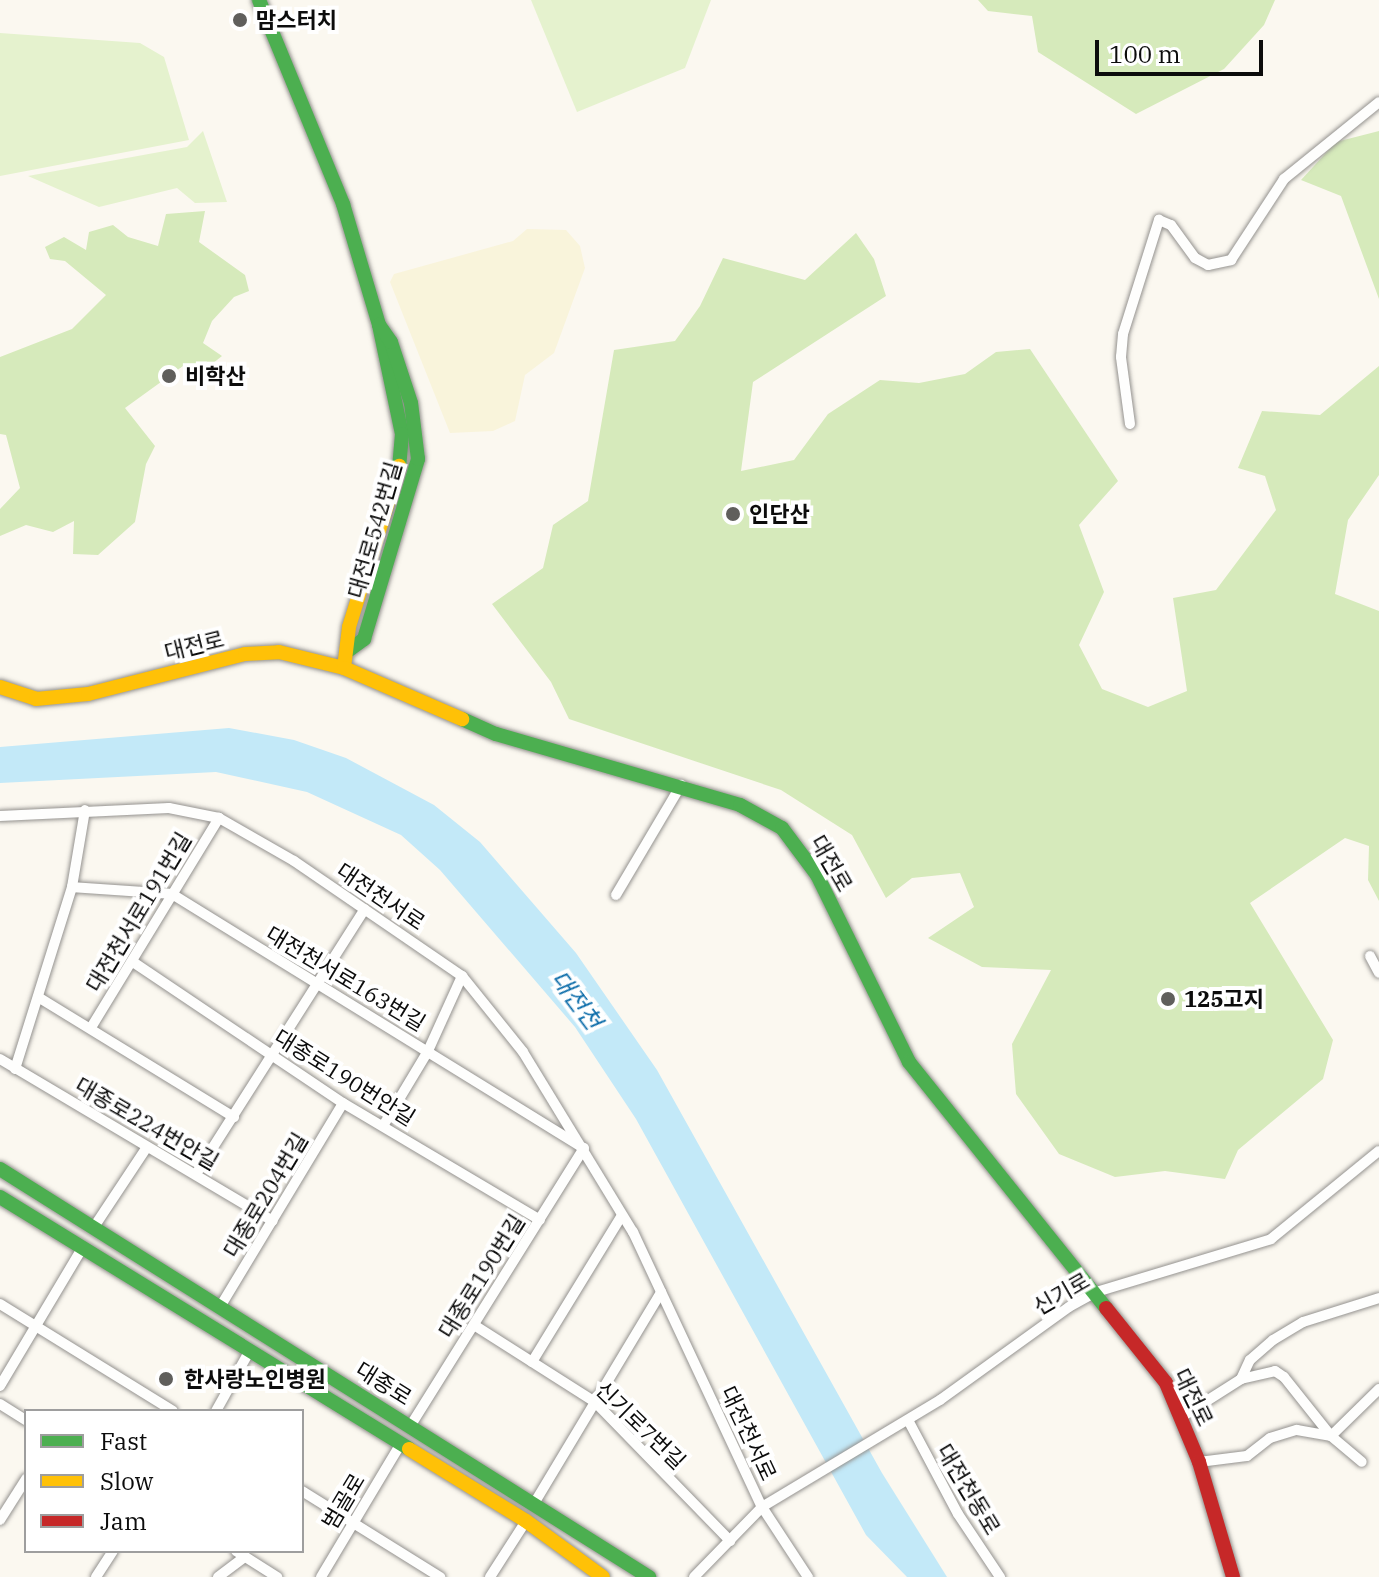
<!DOCTYPE html>
<html>
<head>
<meta charset="utf-8">
<style>
  body { margin:0 }
  #map { position:relative; width:1379px; height:1577px; overflow:hidden; background:#fbf8f0; font-family:"IBM Plex Serif","Noto Sans KR",serif }
  div>[style] { position:absolute }
  [style*='--x'] { left:calc(var(--x)*1px); top:calc(var(--y)*1px); width:calc(var(--w)*1px); rotate:calc(var(--a)*1deg) }
  .farmland>* { inset:0; background:#f9f4db }
  .green>* { inset:0; background:#e5f2ce }
  .forest>* { inset:0; background:#d6eabb }
  .water>* { inset:0; background:#c3e9f8 }
  .roads { filter:drop-shadow(0 0 2px #94928f) drop-shadow(0 0 2px #94928f) }
  .street>* { height:10px; margin:-5px; padding:0 5px; transform-origin:5px; border-radius:5px; background:#fefefd }
  .fast>* { height:14px; margin:-7px; padding:0 7px; transform-origin:7px; border-radius:7px; background:#4caf50 }
  .slow>* { height:14px; margin:-7px; padding:0 7px; transform-origin:7px; border-radius:7px; background:#ffc107 }
  .jam>* { height:14px; margin:-7px; padding:0 7px; transform-origin:7px; border-radius:7px; background:#c62828 }
  .dots>* { width:22px; height:22px; translate:-50% -50%; box-sizing:border-box; border:4px solid #fff; border-radius:50% }
  span { translate:-50% -50%; white-space:nowrap; text-align:center; line-height:1.15; -webkit-text-stroke:8px #fff; paint-order:stroke }
  .poi-label { font-size:22px; color:#0c0c0c; font-weight:700 }
  .left { translate:0 -50%; text-align:left }
  .street-label { font-size:22px; color:#0c0c0c }
  .water-label { font-size:24px; color:#0b6ca9; font-style:italic }
  .legend { position:absolute; left:24px; top:1409px; width:280px; height:144px; box-sizing:border-box; background:#fff; border:2px solid #9e9e9e; margin:0; padding:10px 14px; list-style:none; font-size:24px; color:#0c0c0c }
  .legend li { display:flex; align-items:center; gap:16px; height:40px }
  .legend b { width:40px; border:2px solid #9e9e9e }
  .scale { position:absolute; left:1095px; top:40px; width:168px; height:36px; box-sizing:border-box; border:4px solid #0c0c0c; border-top:0; padding-left:10px; font-size:24px; line-height:28px; white-space:nowrap; color:#0c0c0c; -webkit-text-stroke:6px #fff; paint-order:stroke }
</style>
</head>
<body>
<div id="map">
  <div class="farmland">
    <i style="clip-path:polygon(527px 229px,566px 230px,580px 246px,585px 268px,554px 353px,525px 375px,515px 421px,493px 431px,450px 433px,390px 282px,394px 274px,513px 241px)"></i>
  </div>
  <div class="green">
    <i style="clip-path:polygon(531px 0,711px 0,685px 68px,577px 112px)"></i>
    <i style="clip-path:polygon(0 33px,140px 43px,164px 57px,189px 140px,0 176px)"></i>
    <i style="clip-path:polygon(203px 131px,227px 202px,195px 203px,177px 188px,99px 207px,28px 176px,187px 147px)"></i>
  </div>
  <div class="forest">
    <i style="clip-path:polygon(978px 0,1275px 0,1264px 25px,1224px 69px,1136px 114px,1038px 52px,1032px 16px,988px 11px)"></i>
    <i style="clip-path:polygon(1379px 131px,1379px 299px,1341px 196px,1301px 180px,1336px 142px)"></i>
    <i style="clip-path:polygon(205px 211px,199px 242px,245px 275px,249px 291px,234px 297px,212px 321px,203px 343px,222px 356px,212px 364px,183px 366px,125px 408px,155px 446px,146px 464px,135px 522px,98px 555px,73px 554px,74px 521px,53px 532px,26px 525px,0 536px,0 509px,20px 488px,6px 435px,0 434px,0 357px,72px 329px,106px 295px,65px 261px,50px 259px,45px 247px,64px 237px,86px 250px,89px 232px,113px 225px,128px 237px,158px 246px,166px 214px)"></i>
    <i style="clip-path:polygon(856px 233px,874px 259px,886px 296px,753px 382px,741px 471px,794px 460px,828px 414px,880px 380px,919px 383px,965px 374px,996px 352px,1030px 349px,1118px 481px,1079px 525px,1104px 592px,1079px 645px,1102px 689px,1148px 707px,1187px 691px,1173px 598px,1216px 590px,1276px 510px,1265px 476px,1238px 468px,1262px 411px,1320px 415px,1379px 366px,1379px 475px,1348px 520px,1335px 594px,1379px 611px,1379px 901px,1368px 880px,1369px 846px,1345px 838px,1250px 903px,1333px 1040px,1323px 1079px,1238px 1150px,1225px 1179px,1165px 1171px,1115px 1177px,1059px 1154px,1016px 1094px,1012px 1044px,1051px 970px,982px 967px,928px 938px,974px 907px,960px 873px,912px 878px,886px 898px,852px 835px,781px 790px,569px 719px,551px 682px,492px 604px,543px 568px,553px 525px,588px 501px,614px 350px,675px 341px,700px 306px,723px 258px,805px 280px)"></i>
  </div>
  <div class="water">
    <i style="clip-path:polygon(229px 728px,294px 740px,346px 758px,434px 805px,480px 842px,576px 953px,657px 1070px,882px 1473px,947px 1577px,907px 1577px,866px 1535px,636px 1119px,575px 1027px,440px 870px,401px 835px,307px 792px,216px 772px,0 783px,0 747px)"></i>
  </div>
  <div class="roads">
    <div class="street">
      <i style="--x:1130;--y:424;--w:68;--a:-97.7"></i>
      <i style="--x:1121;--y:357;--w:23;--a:-85"></i>
      <i style="--x:1123;--y:334;--w:120;--a:-72.5"></i>
      <i style="--x:1159;--y:220;--w:13;--a:23"></i>
      <i style="--x:1171;--y:225;--w:41;--a:54"></i>
      <i style="--x:1195;--y:258;--w:15;--a:28"></i>
      <i style="--x:1208;--y:265;--w:24;--a:-12"></i>
      <i style="--x:1231;--y:260;--w:97;--a:-56.8"></i>
      <i style="--x:1284;--y:179;--w:122;--a:-39"></i>
      <i style="--x:0;--y:816;--w:169;--a:-2.7"></i>
      <i style="--x:169;--y:808;--w:51;--a:11.3"></i>
      <i style="--x:219;--y:818;--w:86;--a:29.8"></i>
      <i style="--x:294;--y:861;--w:204;--a:34.4"></i>
      <i style="--x:462;--y:976;--w:97;--a:51.2"></i>
      <i style="--x:523;--y:1052;--w:211;--a:58.6"></i>
      <i style="--x:633;--y:1232;--w:304;--a:64.9"></i>
      <i style="--x:762;--y:1507;--w:84;--a:56.7"></i>
      <i style="--x:72;--y:887;--w:100;--a:4"></i>
      <i style="--x:172;--y:894;--w:484;--a:31.7"></i>
      <i style="--x:584;--y:1148;--w:327;--a:122"></i>
      <i style="--x:616;--y:895;--w:128;--a:-59.4"></i>
      <i style="--x:1370;--y:956;--w:19;--a:62"></i>
      <i style="--x:133;--y:962;--w:253;--a:33.9"></i>
      <i style="--x:343;--y:1103;--w:229;--a:30.7"></i>
      <i style="--x:38;--y:997;--w:230;--a:31.5"></i>
      <i style="--x:92;--y:1026;--w:244;--a:-58.6"></i>
      <i style="--x:0;--y:1059;--w:317;--a:30.7"></i>
      <i style="--x:15;--y:1069;--w:191;--a:-72.6"></i>
      <i style="--x:72;--y:887;--w:78;--a:-80.4"></i>
      <i style="--x:383;--y:1126;--w:87;--a:-59"></i>
      <i style="--x:428;--y:1051;--w:82;--a:-65.6"></i>
      <i style="--x:196;--y:1174;--w:314;--a:-57.5"></i>
      <i style="--x:94;--y:1227;--w:96;--a:-56.5"></i>
      <i style="--x:0;--y:1304;--w:203;--a:31.7"></i>
      <i style="--x:220;--y:1307;--w:238;--a:-58.9"></i>
      <i style="--x:474;--y:1325;--w:143;--a:32.5"></i>
      <i style="--x:595;--y:1402;--w:194;--a:45.8"></i>
      <i style="--x:532;--y:1362;--w:172;--a:-58.5"></i>
      <i style="--x:1241;--y:1379;--w:35;--a:-13"></i>
      <i style="--x:1275;--y:1371;--w:11;--a:34"></i>
      <i style="--x:1284;--y:1377;--w:75;--a:51.5"></i>
      <i style="--x:1331;--y:1436;--w:40;--a:40"></i>
      <i style="--x:0;--y:1386;--w:162;--a:-59.2"></i>
      <i style="--x:0;--y:1404;--w:31;--a:32"></i>
      <i style="--x:216;--y:1411;--w:68;--a:-60.8"></i>
      <i style="--x:1183;--y:1416;--w:69;--a:-32.5"></i>
      <i style="--x:1241;--y:1379;--w:21;--a:-65"></i>
      <i style="--x:1250;--y:1360;--w:30;--a:-41"></i>
      <i style="--x:1273;--y:1340;--w:35;--a:-31"></i>
      <i style="--x:1303;--y:1322;--w:80;--a:-17.5"></i>
      <i style="--x:908;--y:1420;--w:106;--a:62"></i>
      <i style="--x:958;--y:1514;--w:76;--a:56.3"></i>
      <i style="--x:1199;--y:1462;--w:48;--a:-7.1"></i>
      <i style="--x:1247;--y:1456;--w:29;--a:-38"></i>
      <i style="--x:1270;--y:1438;--w:28;--a:-17"></i>
      <i style="--x:1297;--y:1430;--w:35;--a:10"></i>
      <i style="--x:1331;--y:1436;--w:67;--a:-44.4"></i>
      <i style="--x:302;--y:1491;--w:163;--a:31.9"></i>
      <i style="--x:535;--y:1502;--w:245;--a:-59"></i>
      <i style="--x:0;--y:1520;--w:49;--a:-57.6"></i>
      <i style="--x:236;--y:1551;--w:49;--a:32.4"></i>
      <i style="--x:96;--y:1577;--w:31;--a:-57"></i>
      <i style="--x:218;--y:1577;--w:34;--a:-37"></i>
      <i style="--x:321;--y:1577;--w:154;--a:-59.1"></i>
      <i style="--x:490;--y:1577;--w:67;--a:-57.3"></i>
      <i style="--x:694;--y:1577;--w:98;--a:-45.8"></i>
      <i style="--x:762;--y:1507;--w:208;--a:-31"></i>
      <i style="--x:940;--y:1400;--w:159;--a:-35.8"></i>
      <i style="--x:1069;--y:1307;--w:31;--a:-29"></i>
      <i style="--x:1096;--y:1292;--w:183;--a:-16.8"></i>
      <i style="--x:1271;--y:1239;--w:139;--a:-39.2"></i>
    </div>
    <div class="fast">
      <i style="--x:259;--y:0;--w:221;--a:67.6"></i>
      <i style="--x:343;--y:204;--w:126;--a:73.4"></i>
      <i style="--x:379;--y:325;--w:111;--a:78.1"></i>
      <i style="--x:402;--y:434;--w:32;--a:95"></i>
      <i style="--x:349;--y:650;--w:19;--a:-36"></i>
      <i style="--x:364;--y:639;--w:188;--a:-73.3"></i>
      <i style="--x:418;--y:459;--w:56;--a:-97.1"></i>
      <i style="--x:411;--y:403;--w:64;--a:-108.2"></i>
      <i style="--x:391;--y:342;--w:21;--a:-125"></i>
      <i style="--x:462;--y:719;--w:37;--a:24"></i>
      <i style="--x:496;--y:734;--w:254;--a:16.2"></i>
      <i style="--x:740;--y:805;--w:48;--a:28.7"></i>
      <i style="--x:782;--y:828;--w:59;--a:53.3"></i>
      <i style="--x:817;--y:875;--w:208;--a:63.8"></i>
      <i style="--x:909;--y:1062;--w:315;--a:51.3"></i>
      <i style="--x:0;--y:1169;--w:767;--a:32.16"></i>
      <i style="--x:0;--y:1197;--w:480;--a:31.6"></i>
    </div>
    <div class="slow">
      <i style="--x:344;--y:668;--w:41;--a:-83"></i>
      <i style="--x:349;--y:627;--w:169;--a:-72.7"></i>
      <i style="--x:0;--y:687;--w:38;--a:18"></i>
      <i style="--x:36;--y:699;--w:52;--a:-5.5"></i>
      <i style="--x:88;--y:694;--w:162;--a:-14.3"></i>
      <i style="--x:245;--y:654;--w:34;--a:-3"></i>
      <i style="--x:279;--y:652;--w:67;--a:13.8"></i>
      <i style="--x:344;--y:668;--w:129;--a:23.4"></i>
      <i style="--x:409;--y:1449;--w:137;--a:31.6"></i>
      <i style="--x:526;--y:1521;--w:95;--a:36"></i>
    </div>
    <div class="jam">
      <i style="--x:1106;--y:1308;--w:96;--a:51.3"></i>
      <i style="--x:1166;--y:1383;--w:86;--a:67.3"></i>
      <i style="--x:1199;--y:1462;--w:120;--a:73.5"></i>
    </div>
  </div>
  <div class="dots">
    <i style="left:240px;top:20px;background:#605f5c"></i>
    <i style="left:169px;top:376px;background:#605f5c"></i>
    <i style="left:733px;top:514px;background:#605f5c"></i>
    <i style="left:1168px;top:999px;background:#605f5c"></i>
    <i style="left:166px;top:1379px;background:#605f5c"></i>
  </div>
  <div class="poi-label">
    <span class="left" style="left:256px;top:20px">맘스터치</span>
    <span class="left" style="left:185px;top:376px">비학산</span>
    <span class="left" style="left:749px;top:514px">인단산</span>
    <span class="left" style="left:1184px;top:999px">125고지</span>
    <span class="left" style="left:184px;top:1379px">한사랑노인병원</span>
  </div>
  <div class="street-label">
    <span style="left:374px;top:530px;rotate:-74deg">대전로542번길</span>
    <span style="left:194px;top:645px;rotate:-14deg">대전로</span>
    <span style="left:832px;top:863px;rotate:60deg">대전로</span>
    <span style="left:381px;top:896px;rotate:34deg">대전천서로</span>
    <span style="left:138px;top:912px;rotate:-59deg">대전천서로191번길</span>
    <span style="left:346px;top:978px;rotate:31deg">대전천서로163번길</span>
    <span style="left:345px;top:1077px;rotate:32deg">대종로190번안길</span>
    <span style="left:147px;top:1123px;rotate:30deg">대종로224번안길</span>
    <span style="left:265px;top:1195px;rotate:-59deg">대종로204번길</span>
    <span style="left:481px;top:1276px;rotate:-58deg">대종로190번길</span>
    <span style="left:1061px;top:1293px;rotate:-30deg">신기로</span>
    <span style="left:384px;top:1383px;rotate:32deg">대종로</span>
    <span style="left:1194px;top:1397px;rotate:64deg">대전로</span>
    <span style="left:641px;top:1425px;rotate:44deg">신기로7번길</span>
    <span style="left:749px;top:1433px;rotate:65deg">대전천서로</span>
    <span style="left:969px;top:1489px;rotate:59deg">대전천동로</span>
    <span style="left:343px;top:1501px;rotate:-59deg">범골로</span>
  </div>
  <div class="water-label">
    <span style="left:576px;top:1000px;rotate:53deg">대전천</span>
  </div>
  <ul class="legend">
  <li><b style="height:10px;background:#4caf50"></b>Fast</li>
  <li><b style="height:10px;background:#ffc107"></b>Slow</li>
  <li><b style="height:10px;background:#c62828"></b>Jam</li>
  </ul>
  <div class="scale">100 m</div>
</div>
</body>
</html>
